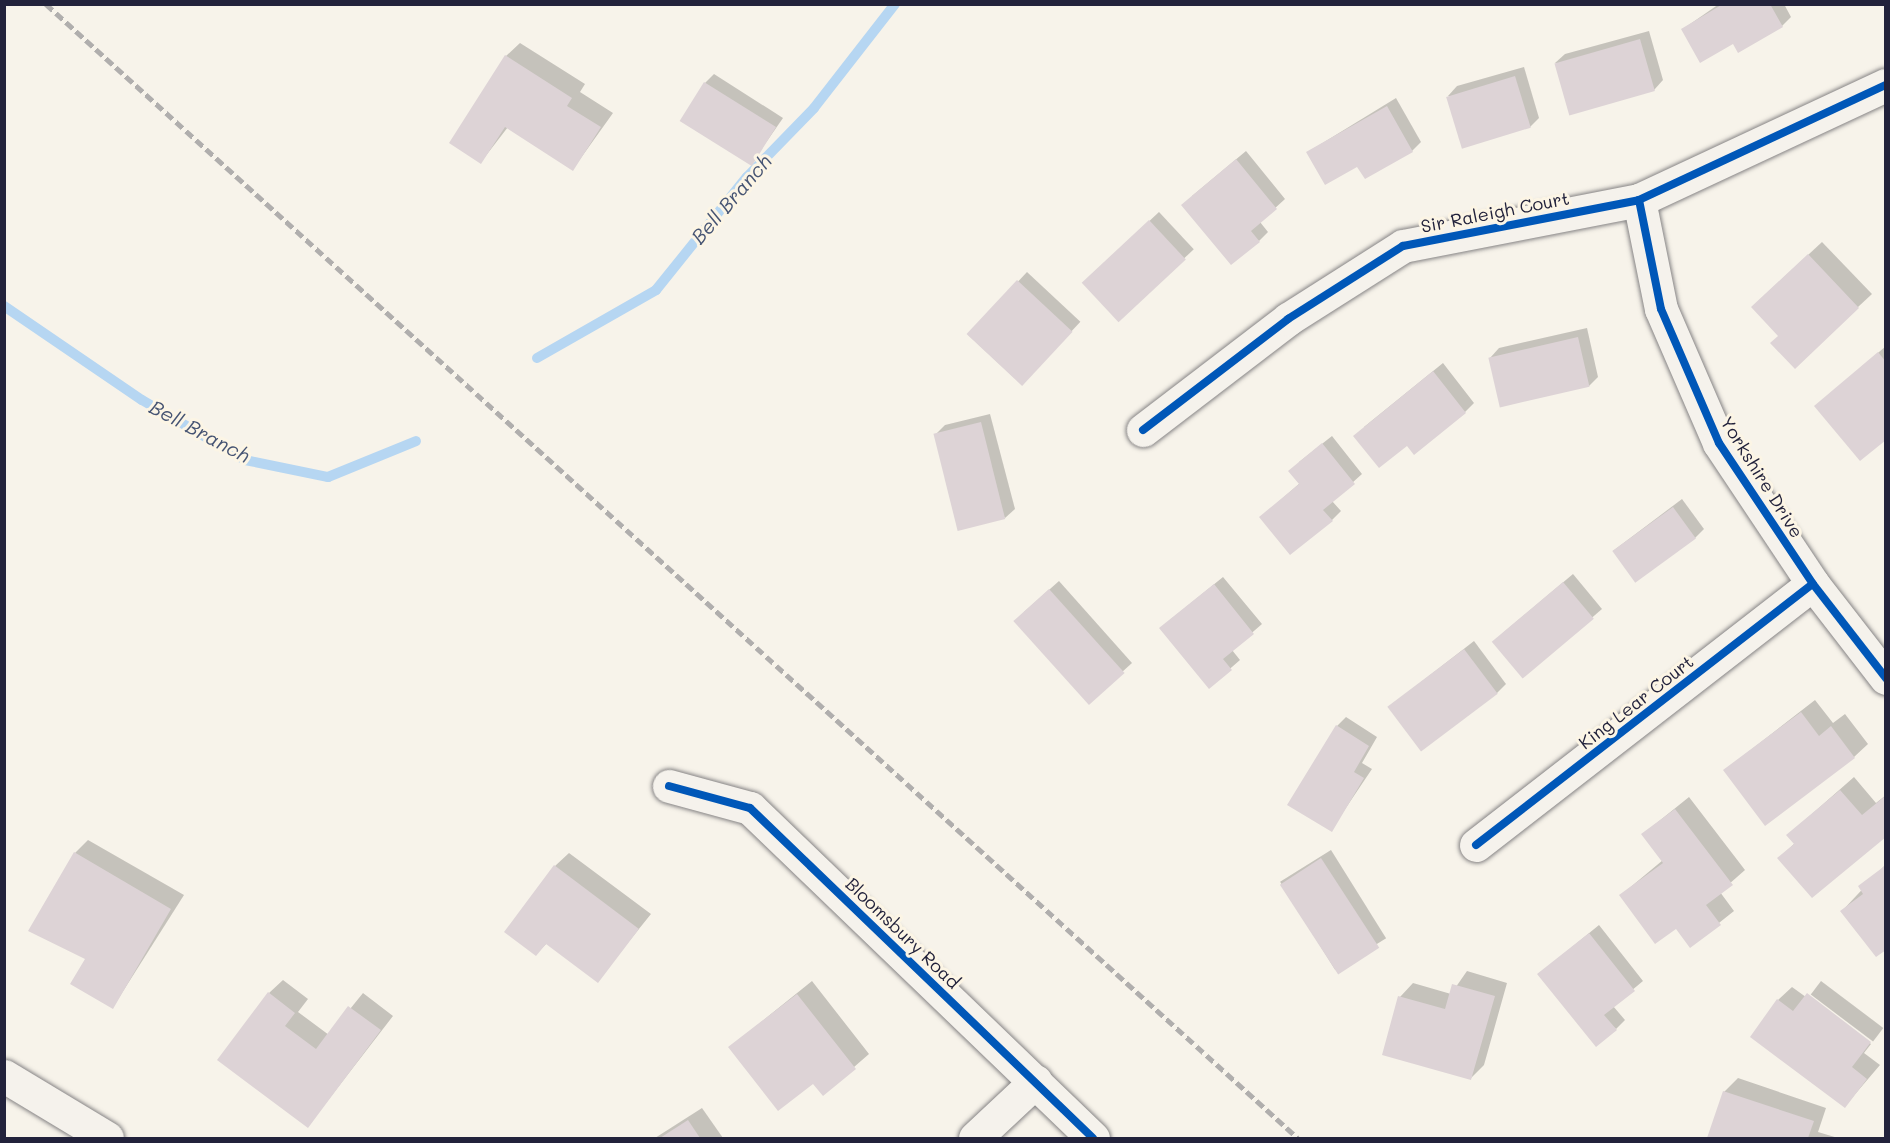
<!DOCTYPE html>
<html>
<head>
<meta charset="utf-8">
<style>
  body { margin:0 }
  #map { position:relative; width:1890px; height:1143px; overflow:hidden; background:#f7f3ea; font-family:Mali,sans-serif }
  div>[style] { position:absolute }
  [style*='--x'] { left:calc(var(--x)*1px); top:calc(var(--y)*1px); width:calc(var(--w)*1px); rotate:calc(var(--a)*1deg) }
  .shadow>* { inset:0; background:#0003; transform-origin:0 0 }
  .stream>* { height:10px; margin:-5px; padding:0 5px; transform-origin:5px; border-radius:5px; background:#b6d6f2 }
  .building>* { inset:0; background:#ddd3d6; transform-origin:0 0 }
  .roads { filter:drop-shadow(0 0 2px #868485) drop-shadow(0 0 2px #868485) }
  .minor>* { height:33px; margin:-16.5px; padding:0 16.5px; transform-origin:16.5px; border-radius:16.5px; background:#f5f2ec }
  .rail>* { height:4.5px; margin-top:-2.25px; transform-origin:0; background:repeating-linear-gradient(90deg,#b0aead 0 9px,transparent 0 13.5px) }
  .cycleway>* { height:8px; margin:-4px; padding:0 4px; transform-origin:4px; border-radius:4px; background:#0057b8 }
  span { translate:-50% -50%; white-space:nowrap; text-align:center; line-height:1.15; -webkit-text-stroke:6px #fcf5e5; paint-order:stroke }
  .street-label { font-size:18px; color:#22223b }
  .water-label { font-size:20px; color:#465473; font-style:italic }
  .frame { position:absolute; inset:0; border:6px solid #22223b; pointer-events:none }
</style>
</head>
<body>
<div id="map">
  <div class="shadow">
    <i style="clip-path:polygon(1719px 4px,1784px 4px,1791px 17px,1782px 26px,1734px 42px,1683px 29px)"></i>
    <i style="clip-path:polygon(1649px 31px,1663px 80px,1654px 90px,1555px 63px,1565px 54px)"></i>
    <i style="clip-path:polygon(520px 43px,585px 84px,580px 92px,613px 113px,573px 169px,508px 127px,481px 162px,506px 56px)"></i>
    <i style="clip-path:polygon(1524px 67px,1539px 118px,1530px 127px,1448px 96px,1457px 86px)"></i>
    <i style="clip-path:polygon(714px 74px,783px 118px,751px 164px,705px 83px)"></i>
    <i style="clip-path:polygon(1396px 98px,1421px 142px,1412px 151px,1358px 165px,1308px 152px)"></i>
    <i style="clip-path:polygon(1246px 151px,1285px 199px,1260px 222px,1268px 232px,1259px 241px,1192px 196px)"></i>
    <i style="left:1159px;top:212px;width:51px;height:103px;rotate:47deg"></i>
    <i style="clip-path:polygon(1822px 242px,1872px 294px,1858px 307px,1779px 336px,1766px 294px)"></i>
    <i style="left:1027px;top:272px;width:73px;height:86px;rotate:43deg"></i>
    <i style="clip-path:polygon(1587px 328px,1598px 377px,1589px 386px,1490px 358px,1499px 348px)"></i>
    <i style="clip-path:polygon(1886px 346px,1886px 438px,1816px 406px)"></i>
    <i style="clip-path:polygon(1443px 363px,1474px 403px,1465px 412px,1414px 453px,1407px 444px,1364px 427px)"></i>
    <i style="clip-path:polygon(990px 414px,1015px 509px,1005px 518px,936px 434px,945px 425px)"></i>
    <i style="clip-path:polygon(1332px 436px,1362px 474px,1332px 501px,1341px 511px,1332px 520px,1261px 517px,1300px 483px,1299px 462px)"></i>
    <i style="clip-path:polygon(1682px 499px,1704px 529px,1695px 538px,1613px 551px)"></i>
    <i style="clip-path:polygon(1573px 574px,1602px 609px,1523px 677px,1503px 633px)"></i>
    <i style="clip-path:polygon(1223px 577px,1262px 624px,1232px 650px,1240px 660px,1209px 687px,1170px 620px)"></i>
    <i style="clip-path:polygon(1059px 581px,1132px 663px,1089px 702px,1024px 612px)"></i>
    <i style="clip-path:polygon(1474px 641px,1506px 684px,1497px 693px,1389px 707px)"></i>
    <i style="clip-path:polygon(1815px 700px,1833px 723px,1845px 714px,1868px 744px,1854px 757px,1725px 770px)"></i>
    <i style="clip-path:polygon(1346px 717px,1377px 737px,1362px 763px,1372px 769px,1331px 830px,1337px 726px)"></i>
    <i style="clip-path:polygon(1854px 777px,1876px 803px,1886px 795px,1886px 835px,1779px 858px,1795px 843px,1788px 835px)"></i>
    <i style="clip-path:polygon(1689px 797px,1745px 870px,1720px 892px,1734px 911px,1690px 946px,1676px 927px,1621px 895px,1663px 860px,1643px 834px)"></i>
    <i style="clip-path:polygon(88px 840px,184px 895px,113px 1007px,87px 958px,75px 853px)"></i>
    <i style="left:1331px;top:850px;width:104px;height:60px;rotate:58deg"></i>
    <i style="clip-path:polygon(569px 853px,651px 914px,597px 981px,547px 943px,536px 954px,555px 866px)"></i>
    <i style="clip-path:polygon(1886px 864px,1886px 948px,1842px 911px)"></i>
    <i style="clip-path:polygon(1599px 925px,1643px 981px,1613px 1006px,1625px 1020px,1616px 1029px,1539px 974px)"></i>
    <i style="clip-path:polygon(1467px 971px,1507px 983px,1484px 1065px,1471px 1078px,1400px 997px,1413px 983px,1451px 994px)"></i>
    <i style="clip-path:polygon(283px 980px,308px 999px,298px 1012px,329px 1035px,363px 993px,393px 1016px,308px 1126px,269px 993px)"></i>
    <i style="clip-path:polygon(812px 981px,869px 1054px,823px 1094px,814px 1082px,730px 1047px)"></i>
    <i style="left:1821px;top:981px;width:78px;height:17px;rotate:37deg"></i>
    <i style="clip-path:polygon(1792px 987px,1871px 1044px,1864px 1053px,1880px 1065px,1845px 1106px,1778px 1000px)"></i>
    <i style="clip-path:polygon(1738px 1078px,1826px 1108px,1818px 1132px,1838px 1138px,1709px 1138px,1724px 1092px)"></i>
    <i style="clip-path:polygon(702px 1108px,723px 1138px,655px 1138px)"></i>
  </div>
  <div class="stream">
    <i style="--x:4;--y:306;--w:167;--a:34.3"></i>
    <i style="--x:142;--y:400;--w:119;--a:30.2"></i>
    <i style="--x:245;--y:460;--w:85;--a:11.6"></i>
    <i style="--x:328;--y:477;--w:95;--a:-22.2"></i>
    <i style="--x:537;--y:358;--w:137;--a:-29.7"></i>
    <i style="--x:656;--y:290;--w:145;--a:-51.2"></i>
    <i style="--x:747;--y:177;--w:96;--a:-45.8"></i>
    <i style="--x:814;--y:108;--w:132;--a:-52.1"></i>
  </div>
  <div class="building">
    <i style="clip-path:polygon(1723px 4px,1770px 4px,1783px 27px,1738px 53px,1733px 44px,1700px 63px,1681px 29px)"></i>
    <i style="left:1640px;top:39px;width:54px;height:89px;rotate:74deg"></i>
    <i style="clip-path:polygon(505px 55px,572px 98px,567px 106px,601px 127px,573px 171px,505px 127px,481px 164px,449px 143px)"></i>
    <i style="left:1515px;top:76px;width:54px;height:72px;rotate:73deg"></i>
    <i style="left:704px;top:82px;width:85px;height:46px;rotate:32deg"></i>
    <i style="clip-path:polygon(1387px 106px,1413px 152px,1365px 179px,1357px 167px,1325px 185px,1306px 152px)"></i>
    <i style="clip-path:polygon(1236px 159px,1277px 209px,1251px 231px,1260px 242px,1231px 265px,1181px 205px)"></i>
    <i style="left:1149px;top:220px;width:54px;height:92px;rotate:47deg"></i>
    <i style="clip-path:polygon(1808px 254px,1859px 308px,1795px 369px,1770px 343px,1778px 336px,1751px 307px)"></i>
    <i style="left:1017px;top:280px;width:76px;height:74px;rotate:43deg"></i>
    <i style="left:1578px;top:337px;width:51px;height:92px;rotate:77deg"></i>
    <i style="clip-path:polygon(1878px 352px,1886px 362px,1886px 440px,1860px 461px,1814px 406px)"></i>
    <i style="clip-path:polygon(1433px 371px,1466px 413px,1414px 455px,1407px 446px,1379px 468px,1353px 436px)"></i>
    <i style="left:981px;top:422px;width:100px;height:49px;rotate:76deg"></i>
    <i style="clip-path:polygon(1322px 443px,1355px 484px,1323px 510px,1333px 521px,1290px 555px,1259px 517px,1299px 484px,1288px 471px)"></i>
    <i style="left:1673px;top:507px;width:39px;height:75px;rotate:54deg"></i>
    <i style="left:1563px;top:582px;width:48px;height:93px;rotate:50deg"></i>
    <i style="clip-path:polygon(1214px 584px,1254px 634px,1223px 659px,1232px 670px,1209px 689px,1159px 628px)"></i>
    <i style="left:1049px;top:589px;width:113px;height:48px;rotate:48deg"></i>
    <i style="left:1464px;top:649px;width:56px;height:96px;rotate:53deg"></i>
    <i style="clip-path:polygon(1801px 712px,1819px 736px,1831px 726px,1855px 758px,1765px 826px,1723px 770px)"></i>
    <i style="clip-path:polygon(1336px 725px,1369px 746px,1354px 772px,1364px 778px,1332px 832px,1287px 805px)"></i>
    <i style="clip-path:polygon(1840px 790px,1862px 815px,1884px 797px,1886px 837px,1812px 898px,1777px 858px,1794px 844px,1786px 835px)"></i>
    <i style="clip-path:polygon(1675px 809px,1733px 885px,1706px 905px,1721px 925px,1690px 948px,1676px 929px,1655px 944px,1619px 895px,1663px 863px,1641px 834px)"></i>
    <i style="clip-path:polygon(74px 852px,171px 909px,113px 1009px,70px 984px,85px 959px,28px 931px)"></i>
    <i style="left:1321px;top:858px;width:107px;height:49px;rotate:57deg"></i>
    <i style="clip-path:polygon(554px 865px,639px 929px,598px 983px,546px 944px,536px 956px,504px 932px)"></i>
    <i style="clip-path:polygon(1886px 865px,1886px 950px,1876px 957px,1840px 911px,1863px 894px,1858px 886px)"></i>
    <i style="clip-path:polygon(1589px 933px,1635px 991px,1604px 1015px,1617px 1030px,1596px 1047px,1537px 974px)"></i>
    <i style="clip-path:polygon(1452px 984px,1495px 996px,1471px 1080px,1382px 1055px,1398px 996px,1445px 1009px)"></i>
    <i style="clip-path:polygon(268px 992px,295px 1013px,285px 1026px,316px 1049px,348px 1006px,381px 1030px,308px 1128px,217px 1060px)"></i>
    <i style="clip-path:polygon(1807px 993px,1871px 1042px,1852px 1067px,1867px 1079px,1845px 1108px,1750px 1037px,1777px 999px,1793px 1011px)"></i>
    <i style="clip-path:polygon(797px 994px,856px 1069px,823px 1096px,813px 1084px,778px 1111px,728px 1047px)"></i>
    <i style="clip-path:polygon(1723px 1091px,1814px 1121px,1808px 1138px,1707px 1138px)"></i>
    <i style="clip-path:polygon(688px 1120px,700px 1138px,660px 1138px)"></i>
  </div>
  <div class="roads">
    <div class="minor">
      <i style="--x:1639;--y:200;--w:111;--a:78.6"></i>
      <i style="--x:1661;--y:309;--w:146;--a:66.6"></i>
      <i style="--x:1719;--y:443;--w:169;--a:56.3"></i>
      <i style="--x:1813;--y:584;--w:119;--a:52.2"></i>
      <i style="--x:1143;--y:430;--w:183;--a:-37.4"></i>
      <i style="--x:1288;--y:319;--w:136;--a:-32.4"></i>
      <i style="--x:1403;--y:246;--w:240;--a:-11"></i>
      <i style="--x:1639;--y:200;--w:272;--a:-25"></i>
      <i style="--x:669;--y:786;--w:84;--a:15.2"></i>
      <i style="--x:750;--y:808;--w:476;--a:43.9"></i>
      <i style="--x:1476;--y:845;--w:426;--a:-37.8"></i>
      <i style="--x:4;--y:1076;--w:120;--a:31"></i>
      <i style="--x:975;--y:1138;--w:83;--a:-43.1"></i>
    </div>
  </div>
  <div class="rail">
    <i style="--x:46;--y:4;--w:1689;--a:42.17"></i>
  </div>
  <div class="cycleway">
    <i style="--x:1639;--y:200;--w:111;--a:78.6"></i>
    <i style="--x:1661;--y:309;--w:146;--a:66.6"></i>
    <i style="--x:1719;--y:443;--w:169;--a:56.3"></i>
    <i style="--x:1813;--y:584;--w:119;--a:52.2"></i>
    <i style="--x:1143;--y:430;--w:183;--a:-37.4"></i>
    <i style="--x:1288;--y:319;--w:136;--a:-32.4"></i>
    <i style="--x:1403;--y:246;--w:240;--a:-11"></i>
    <i style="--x:1639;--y:200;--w:272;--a:-25"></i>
    <i style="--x:669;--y:786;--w:84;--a:15.2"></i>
    <i style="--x:750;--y:808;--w:476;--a:43.9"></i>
    <i style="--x:1476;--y:845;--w:426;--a:-37.8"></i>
  </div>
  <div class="street-label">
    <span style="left:1495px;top:212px;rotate:-11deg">Sir Raleigh Court</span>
    <span style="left:1762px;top:477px;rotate:58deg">Yorkshire Drive</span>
    <span style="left:1636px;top:702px;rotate:-38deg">King Lear Court</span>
    <span style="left:903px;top:933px;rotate:44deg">Bloomsbury Road</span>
  </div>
  <div class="water-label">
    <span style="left:731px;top:199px;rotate:-49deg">Bell Branch</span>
    <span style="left:200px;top:431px;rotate:28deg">Bell Branch</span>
  </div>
  <div class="frame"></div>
</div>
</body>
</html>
